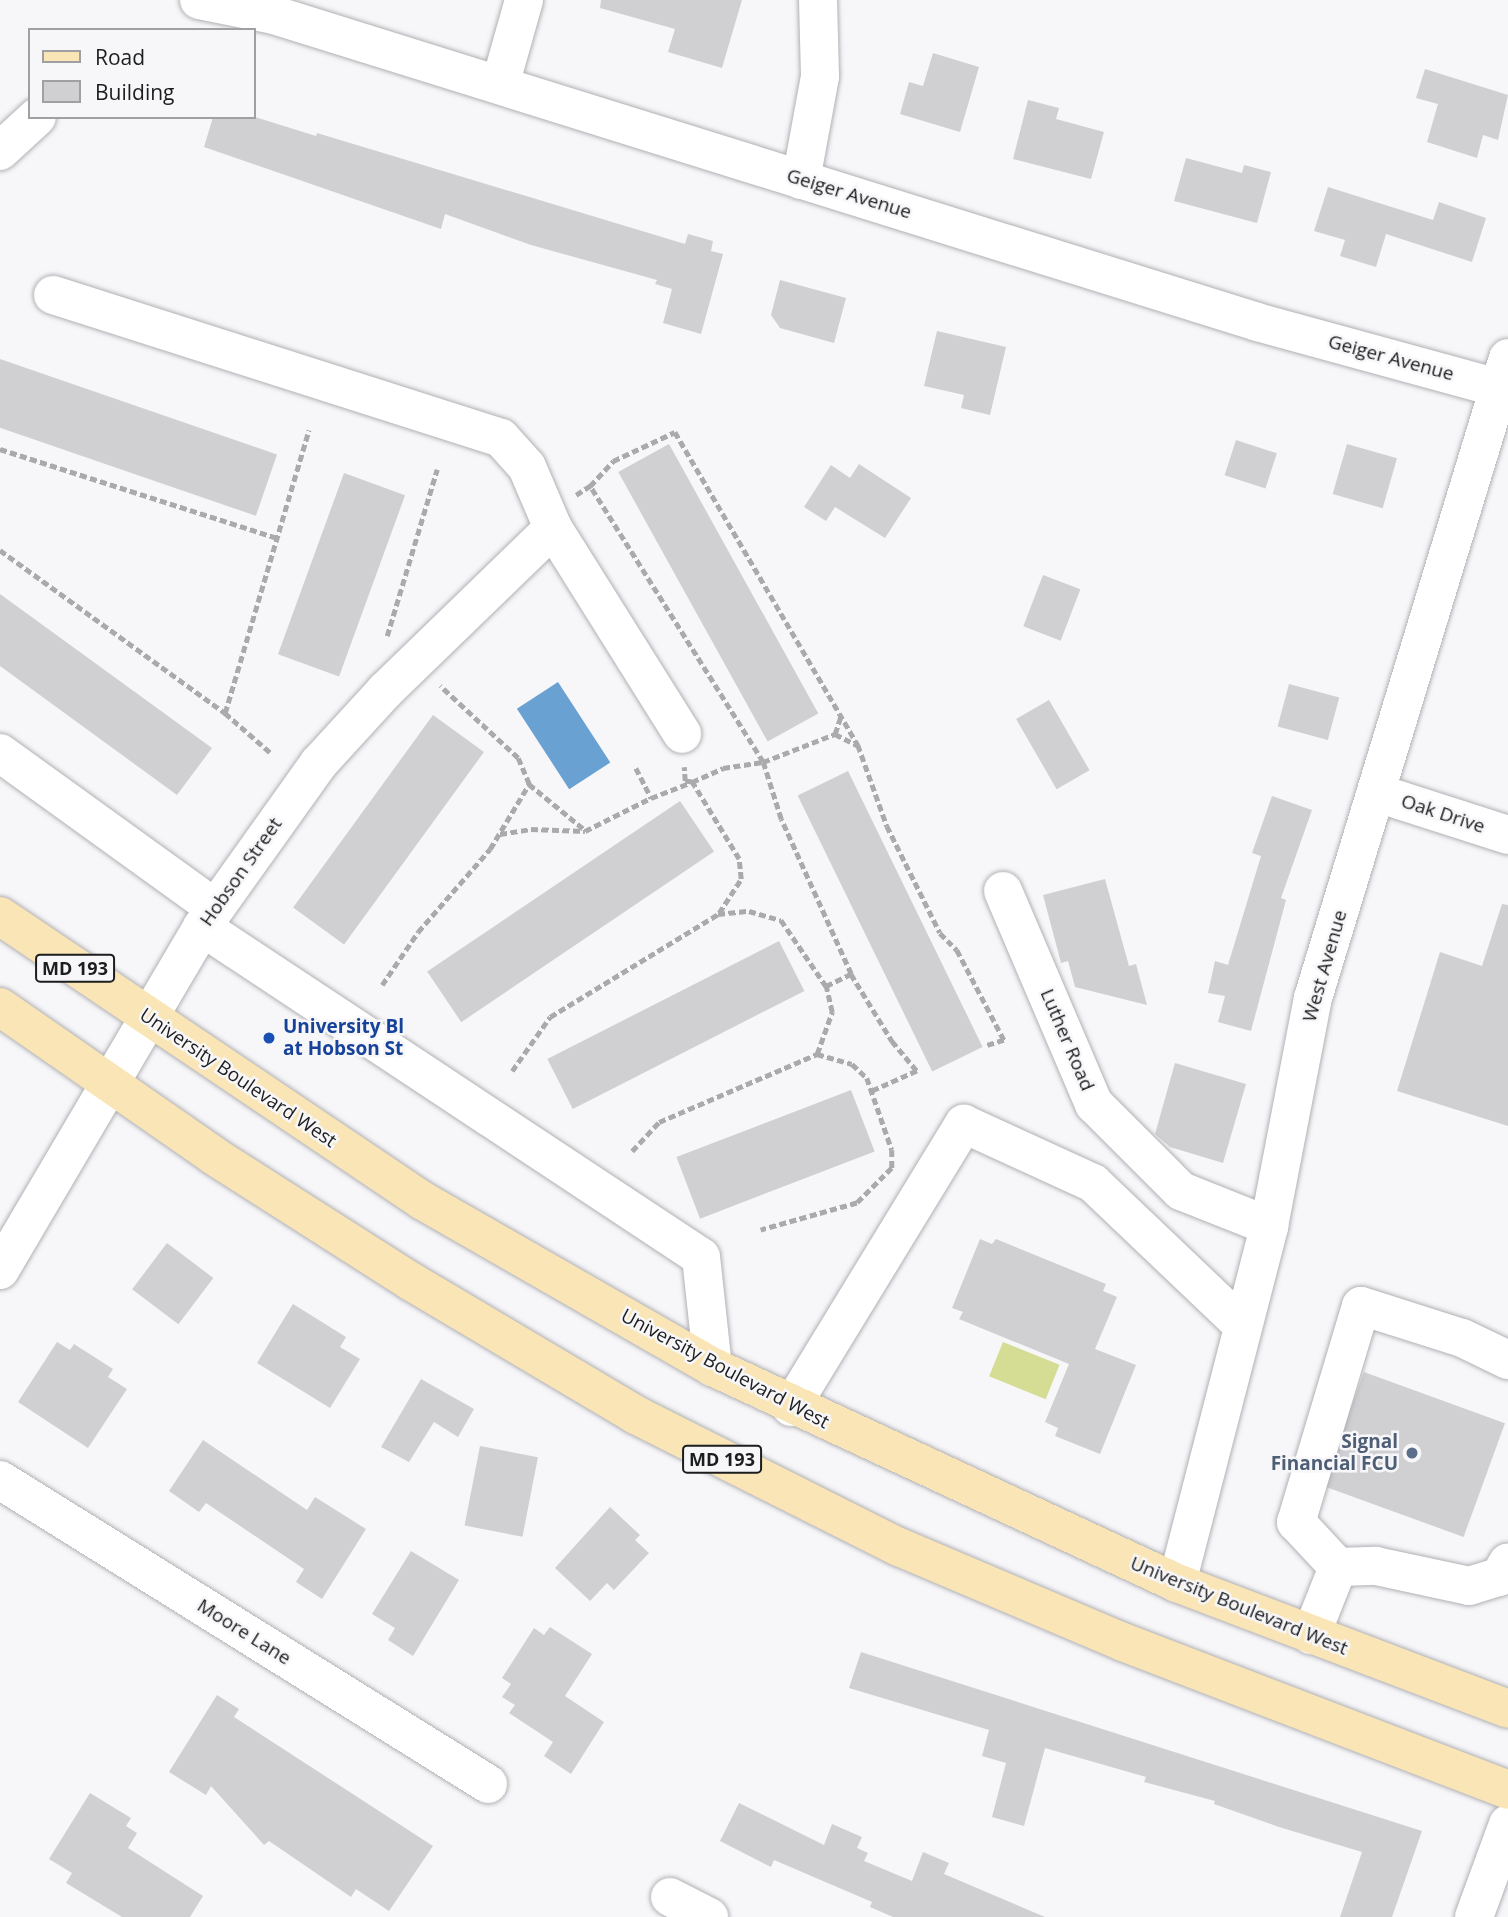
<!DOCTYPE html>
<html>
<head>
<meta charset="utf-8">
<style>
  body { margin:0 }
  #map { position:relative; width:1508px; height:1917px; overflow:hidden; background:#f7f7fa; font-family:"Open Sans",sans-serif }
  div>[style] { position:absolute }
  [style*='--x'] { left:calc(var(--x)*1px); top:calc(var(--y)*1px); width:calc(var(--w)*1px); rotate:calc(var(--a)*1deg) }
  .green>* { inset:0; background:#d5dc94; transform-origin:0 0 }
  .water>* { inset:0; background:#69a1d2; transform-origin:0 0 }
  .building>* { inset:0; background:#d0d0d3; transform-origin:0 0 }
  .path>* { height:4.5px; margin-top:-2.25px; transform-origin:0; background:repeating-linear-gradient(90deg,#aaaaac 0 7px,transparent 0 10.5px) }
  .roads { filter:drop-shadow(0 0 2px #b1b1b4) drop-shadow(0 0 2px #b1b1b4) }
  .minor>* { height:38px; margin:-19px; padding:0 19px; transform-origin:19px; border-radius:19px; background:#fff }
  .major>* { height:38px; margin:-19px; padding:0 19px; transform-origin:19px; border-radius:19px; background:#fae5b6 }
  .dots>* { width:19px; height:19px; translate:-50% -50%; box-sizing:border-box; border:4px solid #f7f7fa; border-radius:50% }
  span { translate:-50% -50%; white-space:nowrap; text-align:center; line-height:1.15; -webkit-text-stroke:5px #f7f7fa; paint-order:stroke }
  .shield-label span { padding:2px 5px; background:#f7f7fa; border:2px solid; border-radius:5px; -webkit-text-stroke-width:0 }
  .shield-label { font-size:18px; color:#1c1d1e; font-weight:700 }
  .street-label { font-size:19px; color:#1c1d1e }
  .transit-label { font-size:19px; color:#164399; font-weight:700 }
  .left { translate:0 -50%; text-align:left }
  .service-label { font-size:19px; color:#4e5e75; font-weight:700 }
  .right { translate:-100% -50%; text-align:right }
  .legend { position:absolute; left:28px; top:28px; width:228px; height:91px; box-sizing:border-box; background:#f7f7fa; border:2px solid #9fa0a2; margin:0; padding:9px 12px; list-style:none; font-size:21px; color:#1c1d1e }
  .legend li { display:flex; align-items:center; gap:14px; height:35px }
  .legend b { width:35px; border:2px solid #9fa0a2 }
</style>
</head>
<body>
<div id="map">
  <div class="green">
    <i style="left:1003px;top:1342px;width:61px;height:37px;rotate:22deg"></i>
  </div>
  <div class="water">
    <i style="left:558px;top:682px;width:96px;height:49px;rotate:57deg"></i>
  </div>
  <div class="building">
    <i style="clip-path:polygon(601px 0,742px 0,722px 68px,668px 52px,675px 29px,600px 8px)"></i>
    <i style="clip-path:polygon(933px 53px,979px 67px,960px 132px,900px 114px,909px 82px,923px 86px)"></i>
    <i style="clip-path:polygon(1425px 69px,1508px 95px,1498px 140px,1483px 135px,1477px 158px,1427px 142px,1438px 104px,1416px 98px)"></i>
    <i style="clip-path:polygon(1028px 100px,1059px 108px,1056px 119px,1104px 132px,1091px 179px,1013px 159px)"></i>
    <i style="clip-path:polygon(213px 117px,255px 117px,316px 136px,317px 133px,685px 244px,688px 234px,713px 241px,711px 251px,723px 254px,701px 334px,663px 323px,672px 289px,655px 284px,657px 280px,531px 245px,445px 214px,441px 229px,204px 147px)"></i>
    <i style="clip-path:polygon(1186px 158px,1242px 173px,1244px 165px,1271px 172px,1257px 223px,1174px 201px)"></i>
    <i style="clip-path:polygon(1328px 187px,1433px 220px,1439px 202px,1486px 218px,1472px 262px,1386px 234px,1376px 267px,1340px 256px,1345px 240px,1314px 231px)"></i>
    <i style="clip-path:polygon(780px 280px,846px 298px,834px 343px,780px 328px,771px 315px)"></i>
    <i style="clip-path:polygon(937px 331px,1006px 347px,990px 415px,961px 408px,964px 395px,924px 386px)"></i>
    <i style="left:0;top:359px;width:293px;height:65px;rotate:19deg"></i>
    <i style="left:1236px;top:440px;width:43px;height:37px;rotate:18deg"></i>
    <i style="left:669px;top:444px;width:308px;height:58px;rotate:61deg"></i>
    <i style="left:1347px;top:444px;width:52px;height:52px;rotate:16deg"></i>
    <i style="clip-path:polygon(859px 464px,911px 498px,885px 538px,835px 507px,826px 521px,804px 507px,831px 465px,850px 478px)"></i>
    <i style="left:344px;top:473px;width:65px;height:193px;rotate:20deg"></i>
    <i style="left:1043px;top:575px;width:40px;height:55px;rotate:21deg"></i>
    <i style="clip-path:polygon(0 594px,212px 748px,177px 795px,0 666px)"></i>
    <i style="left:1289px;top:684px;width:52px;height:44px;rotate:15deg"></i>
    <i style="left:1049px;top:700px;width:81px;height:38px;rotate:60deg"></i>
    <i style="left:433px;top:715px;width:63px;height:238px;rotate:36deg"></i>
    <i style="left:848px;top:771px;width:307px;height:56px;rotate:64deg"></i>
    <i style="clip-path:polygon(1272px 796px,1312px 810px,1281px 898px,1286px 900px,1251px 1031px,1218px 1022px,1225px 996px,1208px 993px,1215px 961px,1228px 965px,1261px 856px,1252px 853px)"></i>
    <i style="left:680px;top:801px;width:61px;height:305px;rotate:56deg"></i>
    <i style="clip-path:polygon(1105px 879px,1129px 966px,1136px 964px,1147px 1005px,1075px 987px,1068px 961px,1061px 963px,1043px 895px)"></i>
    <i style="clip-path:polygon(1502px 904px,1508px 905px,1508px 1126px,1397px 1091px,1440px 952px,1482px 966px)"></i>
    <i style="left:779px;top:941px;width:56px;height:260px;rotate:63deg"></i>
    <i style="clip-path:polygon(1175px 1063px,1246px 1084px,1223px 1163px,1170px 1147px,1155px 1134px)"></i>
    <i style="left:851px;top:1090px;width:66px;height:187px;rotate:69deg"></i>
    <i style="clip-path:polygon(980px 1239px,992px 1244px,996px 1239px,1106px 1284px,1103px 1291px,1117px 1297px,1095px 1349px,1136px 1365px,1100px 1454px,1055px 1436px,1058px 1428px,1045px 1422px,1069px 1364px,959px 1319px,963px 1312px,952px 1308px)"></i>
    <i style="left:167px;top:1243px;width:58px;height:58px;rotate:37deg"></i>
    <i style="clip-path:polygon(293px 1304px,346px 1337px,340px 1347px,360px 1359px,330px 1408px,257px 1363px)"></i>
    <i style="clip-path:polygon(57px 1342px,70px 1350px,74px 1344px,113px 1369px,108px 1377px,127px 1389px,88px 1448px,18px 1402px)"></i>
    <i style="left:1364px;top:1372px;width:150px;height:121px;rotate:20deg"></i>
    <i style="clip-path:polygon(421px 1379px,474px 1409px,458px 1437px,434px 1422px,409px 1462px,381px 1447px)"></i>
    <i style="clip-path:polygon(203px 1440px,307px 1510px,315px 1497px,366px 1529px,322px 1599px,296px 1582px,304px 1569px,206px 1503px,199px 1512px,169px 1491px)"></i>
    <i style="left:480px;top:1446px;width:59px;height:81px;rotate:11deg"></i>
    <i style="clip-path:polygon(610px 1507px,640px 1535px,635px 1540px,649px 1553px,614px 1590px,607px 1583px,590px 1601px,555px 1568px)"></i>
    <i style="clip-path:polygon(411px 1551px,459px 1580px,413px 1656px,388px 1640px,395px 1628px,372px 1614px)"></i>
    <i style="clip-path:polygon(550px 1627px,592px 1654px,565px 1696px,604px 1722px,571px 1774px,544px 1756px,553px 1742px,509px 1713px,515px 1705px,502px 1697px,511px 1684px,502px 1678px,534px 1628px,544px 1635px)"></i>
    <i style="clip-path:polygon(861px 1652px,1422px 1831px,1392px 1917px,1340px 1917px,1362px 1852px,1279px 1827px,1214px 1804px,1215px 1801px,1144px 1782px,1146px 1777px,1045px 1748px,1024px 1826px,992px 1817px,1006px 1763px,982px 1756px,989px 1730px,849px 1688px)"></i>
    <i style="clip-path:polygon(217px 1695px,239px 1709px,234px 1717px,433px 1846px,389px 1911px,356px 1889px,351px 1897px,269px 1841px,264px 1845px,211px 1786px,206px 1795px,169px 1772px)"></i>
    <i style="clip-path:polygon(90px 1793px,131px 1818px,126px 1826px,137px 1833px,128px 1848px,203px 1896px,190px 1917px,122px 1917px,66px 1883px,72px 1873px,49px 1859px)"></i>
    <i style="clip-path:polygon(739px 1803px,824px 1845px,832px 1824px,862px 1837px,857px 1848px,868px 1853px,864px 1861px,912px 1881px,923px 1852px,949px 1863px,944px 1874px,1045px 1917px,893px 1917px,870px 1907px,872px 1902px,774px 1860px,771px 1867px,720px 1841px)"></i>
  </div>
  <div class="path">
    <i style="--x:0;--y:449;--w:291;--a:17.8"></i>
    <i style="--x:576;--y:495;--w:17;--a:-33"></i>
    <i style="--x:0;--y:550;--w:278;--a:35.9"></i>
    <i style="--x:225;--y:713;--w:295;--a:-73.5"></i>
    <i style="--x:387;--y:636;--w:174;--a:-73.3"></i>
    <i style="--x:225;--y:713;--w:62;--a:41.1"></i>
    <i style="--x:835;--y:734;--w:20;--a:-72"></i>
    <i style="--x:636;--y:768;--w:34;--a:63"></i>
    <i style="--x:651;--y:798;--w:44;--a:-21.3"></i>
    <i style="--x:692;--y:782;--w:7;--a:-172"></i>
    <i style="--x:685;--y:781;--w:14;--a:-94"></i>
    <i style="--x:529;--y:784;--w:72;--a:39.4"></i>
    <i style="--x:500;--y:834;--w:31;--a:-9"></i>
    <i style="--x:531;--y:829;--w:54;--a:2.1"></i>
    <i style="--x:585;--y:831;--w:74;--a:-26.6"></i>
    <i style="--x:719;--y:913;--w:40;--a:-57.1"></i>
    <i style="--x:741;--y:879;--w:20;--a:-96"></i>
    <i style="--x:739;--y:859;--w:90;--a:-121.4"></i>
    <i style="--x:692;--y:782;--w:34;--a:-24"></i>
    <i style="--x:723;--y:768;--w:40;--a:-8.5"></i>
    <i style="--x:763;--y:762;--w:77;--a:-21.3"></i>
    <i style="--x:835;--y:734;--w:25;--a:27"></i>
    <i style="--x:851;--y:974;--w:170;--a:-114.3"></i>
    <i style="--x:781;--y:819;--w:60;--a:-107.5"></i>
    <i style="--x:763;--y:762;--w:326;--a:-122.1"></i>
    <i style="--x:590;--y:486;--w:34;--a:-47"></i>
    <i style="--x:613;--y:461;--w:68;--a:-25.1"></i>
    <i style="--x:675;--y:432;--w:363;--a:59.7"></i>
    <i style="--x:858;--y:745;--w:86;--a:70.3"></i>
    <i style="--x:887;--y:826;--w:119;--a:63.6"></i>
    <i style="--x:940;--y:933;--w:24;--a:45"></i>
    <i style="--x:957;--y:950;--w:102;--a:62.4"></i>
    <i style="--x:1004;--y:1040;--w:20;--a:162"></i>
    <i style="--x:382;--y:985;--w:64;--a:-55.8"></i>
    <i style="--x:418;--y:932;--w:110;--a:-49.1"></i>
    <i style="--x:490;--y:849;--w:76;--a:-59"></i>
    <i style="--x:529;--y:784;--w:28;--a:-113"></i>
    <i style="--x:518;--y:758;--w:106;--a:-137.3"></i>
    <i style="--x:817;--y:1054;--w:45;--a:-70.3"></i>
    <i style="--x:832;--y:1012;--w:27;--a:-103"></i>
    <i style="--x:512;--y:1071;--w:66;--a:-54.9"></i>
    <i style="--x:550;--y:1017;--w:197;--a:-31.5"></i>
    <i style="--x:718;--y:914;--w:31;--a:-6"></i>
    <i style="--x:749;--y:911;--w:33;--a:16"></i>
    <i style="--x:781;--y:920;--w:80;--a:55.7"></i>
    <i style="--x:826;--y:986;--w:28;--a:-26"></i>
    <i style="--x:851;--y:974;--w:79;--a:58.5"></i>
    <i style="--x:892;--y:1041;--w:39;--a:50"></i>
    <i style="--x:917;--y:1071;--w:49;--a:156"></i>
    <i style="--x:632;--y:1151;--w:40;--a:-47"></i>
    <i style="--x:659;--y:1122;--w:172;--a:-23.3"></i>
    <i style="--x:817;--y:1054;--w:36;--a:16"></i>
    <i style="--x:852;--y:1064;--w:21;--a:43"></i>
    <i style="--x:867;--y:1078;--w:76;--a:70.9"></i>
    <i style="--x:892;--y:1150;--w:18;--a:90"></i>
    <i style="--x:892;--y:1168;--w:49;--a:135"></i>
    <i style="--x:857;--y:1203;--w:100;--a:164.3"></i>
  </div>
  <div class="roads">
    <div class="minor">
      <i style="--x:199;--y:0;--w:76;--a:11.3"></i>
      <i style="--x:274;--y:15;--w:1030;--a:17.34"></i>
      <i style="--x:1257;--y:322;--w:251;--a:15.3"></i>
      <i style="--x:500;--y:85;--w:88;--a:-74.2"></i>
      <i style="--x:0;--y:151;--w:50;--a:-42.6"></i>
      <i style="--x:801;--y:180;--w:106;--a:-79.6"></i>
      <i style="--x:820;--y:76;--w:76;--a:-91.5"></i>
      <i style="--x:53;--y:295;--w:470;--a:17.7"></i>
      <i style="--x:501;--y:438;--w:39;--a:48"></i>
      <i style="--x:527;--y:467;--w:66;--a:66.9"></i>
      <i style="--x:553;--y:528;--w:243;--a:57.9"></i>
      <i style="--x:0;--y:753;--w:265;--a:35.8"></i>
      <i style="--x:1377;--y:793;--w:138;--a:17.8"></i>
      <i style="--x:1003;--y:891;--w:232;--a:66.9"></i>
      <i style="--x:1094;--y:1104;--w:123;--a:45"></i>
      <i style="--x:1181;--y:1191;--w:95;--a:21.7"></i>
      <i style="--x:202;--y:927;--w:598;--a:33.48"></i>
      <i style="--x:701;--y:1257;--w:111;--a:83.8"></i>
      <i style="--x:0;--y:1270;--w:398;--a:-59.5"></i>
      <i style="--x:202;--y:927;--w:201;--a:-54.5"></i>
      <i style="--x:319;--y:763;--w:98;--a:-47.5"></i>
      <i style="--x:385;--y:691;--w:234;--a:-44.1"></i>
      <i style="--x:1508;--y:1360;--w:51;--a:-154.4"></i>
      <i style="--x:1462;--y:1338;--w:106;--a:-162.4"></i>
      <i style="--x:1361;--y:1306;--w:226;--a:106.7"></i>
      <i style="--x:1296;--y:1522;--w:62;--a:47"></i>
      <i style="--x:1338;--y:1567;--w:38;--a:-2"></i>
      <i style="--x:1376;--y:1566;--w:95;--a:12.1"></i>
      <i style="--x:1469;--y:1586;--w:31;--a:-17"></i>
      <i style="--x:1499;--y:1577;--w:17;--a:-59"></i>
      <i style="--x:791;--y:1407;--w:332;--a:-58.6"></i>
      <i style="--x:964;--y:1124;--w:142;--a:24.6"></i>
      <i style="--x:1093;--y:1183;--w:207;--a:43.6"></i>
      <i style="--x:0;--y:1480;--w:575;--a:31.92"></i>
      <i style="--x:1177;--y:1583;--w:369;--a:-75.5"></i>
      <i style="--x:1269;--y:1226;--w:232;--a:-79.1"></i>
      <i style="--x:1313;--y:998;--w:669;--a:-73.05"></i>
      <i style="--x:1311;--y:1635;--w:73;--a:-68.3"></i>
      <i style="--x:670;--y:1897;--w:44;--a:27.1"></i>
      <i style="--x:1474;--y:1917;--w:99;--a:-69.9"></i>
    </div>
    <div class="major">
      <i style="--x:0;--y:916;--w:510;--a:33.97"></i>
      <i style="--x:423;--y:1201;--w:334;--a:29.8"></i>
      <i style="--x:713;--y:1367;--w:512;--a:24.96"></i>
      <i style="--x:1177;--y:1583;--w:354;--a:20.8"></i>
      <i style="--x:0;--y:1007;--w:261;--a:34.8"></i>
      <i style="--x:214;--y:1156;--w:235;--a:32.5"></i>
      <i style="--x:412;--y:1282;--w:261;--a:30.7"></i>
      <i style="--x:636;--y:1415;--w:294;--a:26.7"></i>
      <i style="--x:899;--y:1547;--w:243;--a:23"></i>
      <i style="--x:1123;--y:1642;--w:412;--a:21"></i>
    </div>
  </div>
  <div class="dots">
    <i style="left:269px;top:1038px;background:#1a4fb4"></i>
    <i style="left:1412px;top:1453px;background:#5c6f8a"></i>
  </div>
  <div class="shield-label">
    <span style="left:75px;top:968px">MD 193</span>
    <span style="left:722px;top:1459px">MD 193</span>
  </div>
  <div class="street-label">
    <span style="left:849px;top:194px;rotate:17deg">Geiger Avenue</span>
    <span style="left:1391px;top:358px;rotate:15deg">Geiger Avenue</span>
    <span style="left:1443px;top:814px;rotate:18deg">Oak Drive</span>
    <span style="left:241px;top:872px;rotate:-55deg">Hobson Street</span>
    <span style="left:1325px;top:966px;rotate:-74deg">West Avenue</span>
    <span style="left:1067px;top:1040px;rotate:67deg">Luther Road</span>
    <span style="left:238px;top:1078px;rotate:34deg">University Boulevard West</span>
    <span style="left:725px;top:1369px;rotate:28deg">University Boulevard West</span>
    <span style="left:1239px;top:1606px;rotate:22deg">University Boulevard West</span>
    <span style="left:244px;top:1632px;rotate:32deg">Moore Lane</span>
  </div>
  <div class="transit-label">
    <span class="left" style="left:283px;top:1038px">University Bl<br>at Hobson St</span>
  </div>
  <div class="service-label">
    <span class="right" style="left:1398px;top:1453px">Signal<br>Financial FCU</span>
  </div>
  <ul class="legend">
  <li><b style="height:9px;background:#fae5b6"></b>Road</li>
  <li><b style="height:19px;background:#d0d0d3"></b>Building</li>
  </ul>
</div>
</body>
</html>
